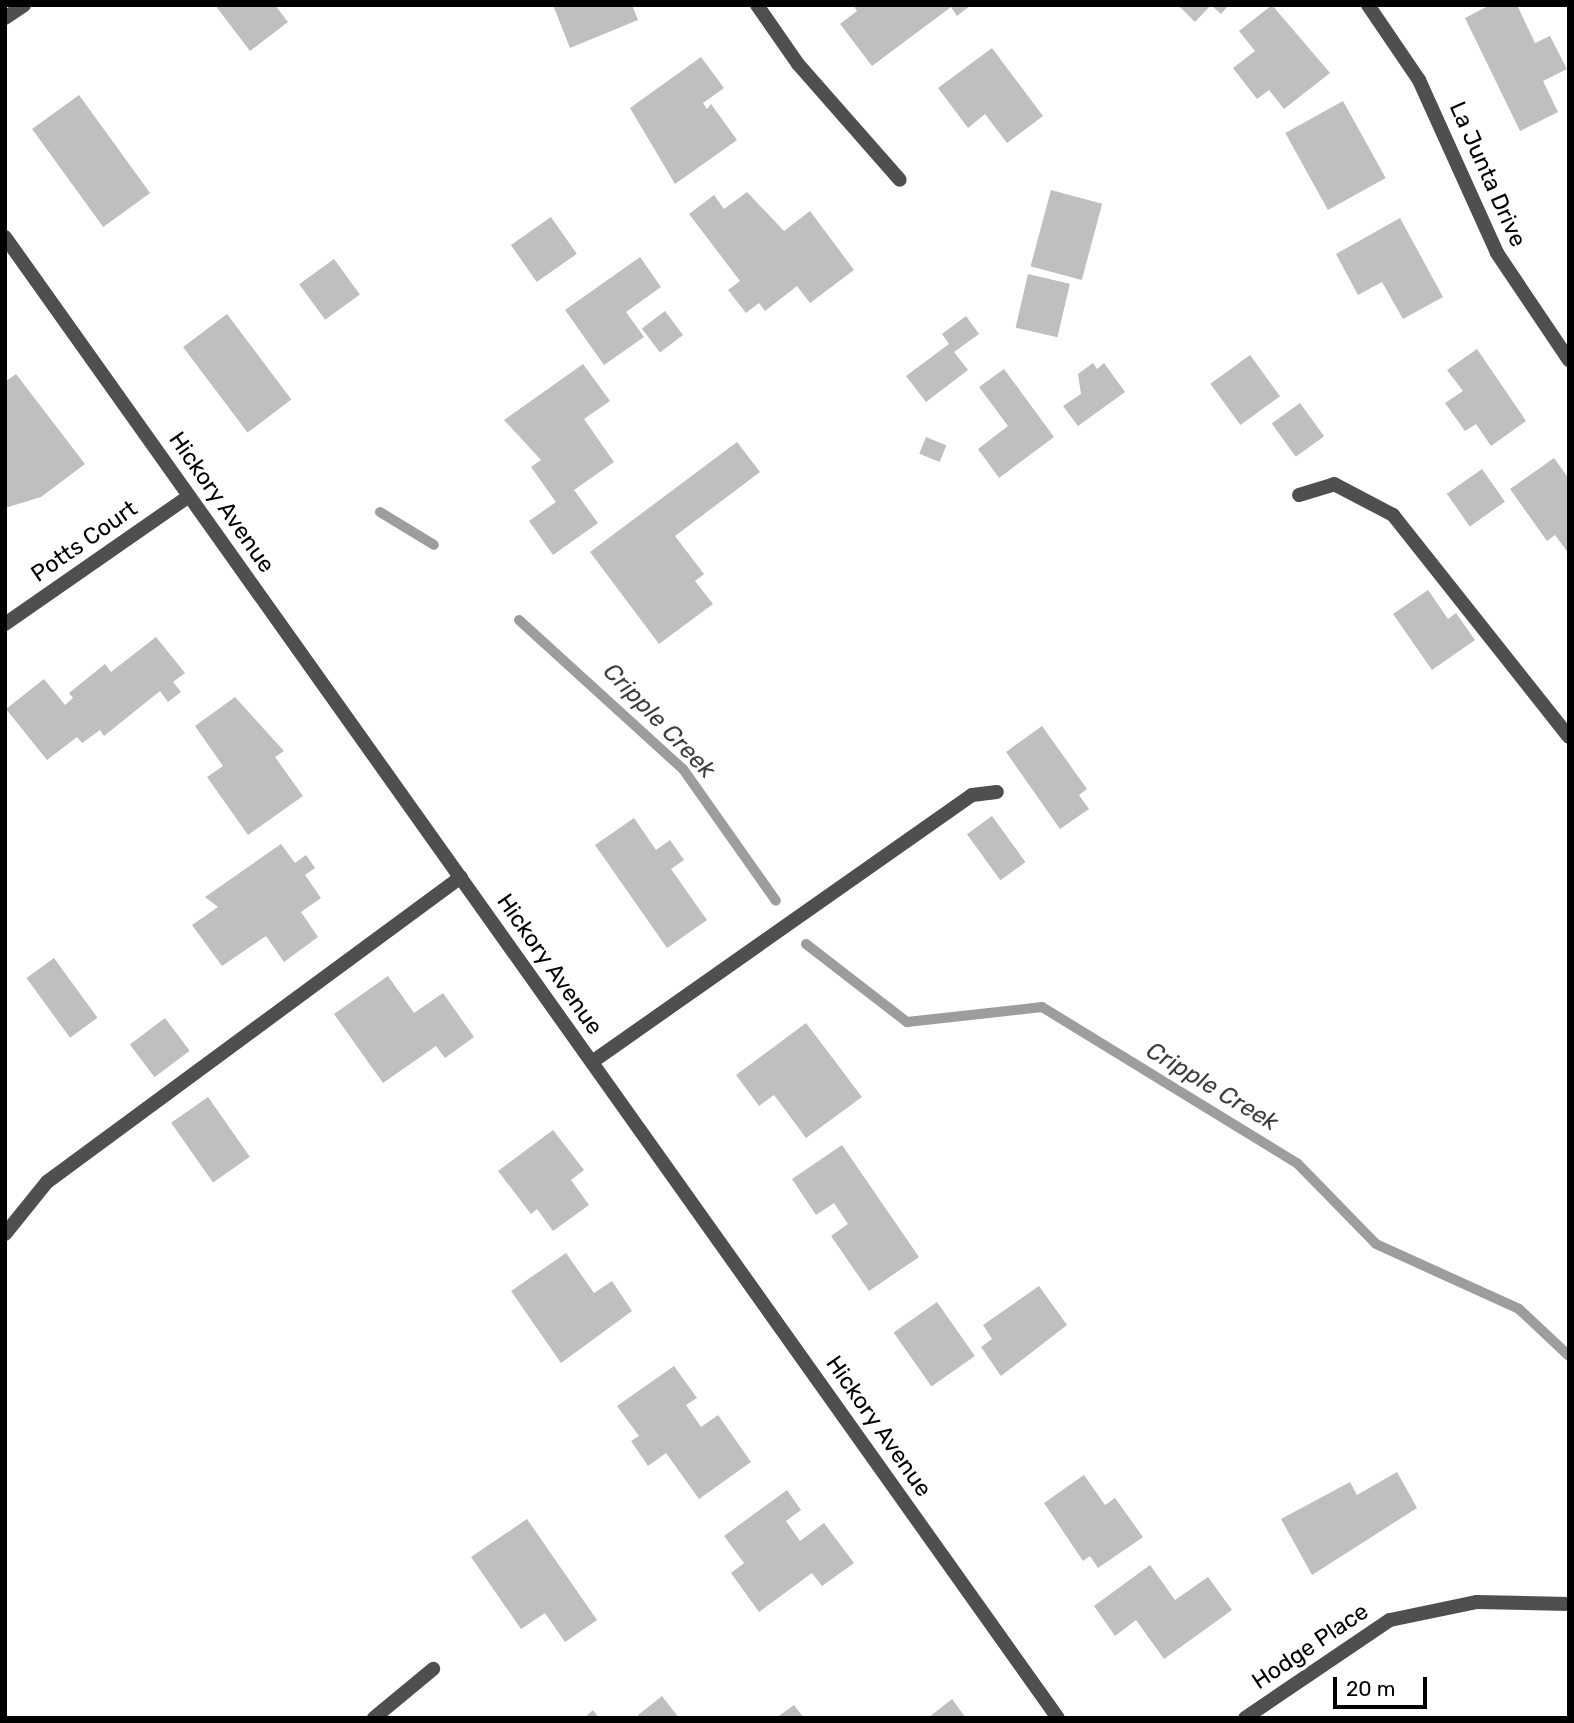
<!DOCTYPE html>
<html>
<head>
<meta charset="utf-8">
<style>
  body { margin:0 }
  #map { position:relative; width:1574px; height:1723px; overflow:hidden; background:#fff; font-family:Rubik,sans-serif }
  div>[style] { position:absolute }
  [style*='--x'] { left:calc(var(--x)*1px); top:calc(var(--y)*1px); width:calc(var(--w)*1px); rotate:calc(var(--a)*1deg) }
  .stream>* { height:10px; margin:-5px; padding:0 5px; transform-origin:5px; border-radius:5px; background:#9d9d9d }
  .building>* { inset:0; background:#bfbfbf; transform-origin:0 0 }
  .service>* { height:14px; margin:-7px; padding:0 7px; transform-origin:7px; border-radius:7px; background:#4f4f4f }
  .minor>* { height:14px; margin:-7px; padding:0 7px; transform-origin:7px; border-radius:7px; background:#4f4f4f }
  .tertiary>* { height:14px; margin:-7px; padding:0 7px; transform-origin:7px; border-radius:7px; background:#4f4f4f }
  span { translate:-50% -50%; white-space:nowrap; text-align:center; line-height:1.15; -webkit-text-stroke:7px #fff; paint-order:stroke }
  .street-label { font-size:23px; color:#000 }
  .water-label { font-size:24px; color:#3e3e3e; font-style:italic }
  .frame { position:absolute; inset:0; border:7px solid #000; pointer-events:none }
  .scale { position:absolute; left:1333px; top:1677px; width:94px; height:32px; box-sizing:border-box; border:4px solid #000; border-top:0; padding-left:9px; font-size:21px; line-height:24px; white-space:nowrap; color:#000; -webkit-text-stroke:5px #fff; paint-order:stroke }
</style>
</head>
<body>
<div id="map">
  <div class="stream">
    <i style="--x:380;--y:512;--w:63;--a:31.4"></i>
    <i style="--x:519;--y:620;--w:222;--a:42.3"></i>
    <i style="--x:683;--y:769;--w:161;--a:54.8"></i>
    <i style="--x:806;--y:944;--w:128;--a:37.7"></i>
    <i style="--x:907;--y:1022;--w:136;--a:-6.3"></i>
    <i style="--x:1042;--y:1007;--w:299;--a:31.5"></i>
    <i style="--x:1297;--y:1163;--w:113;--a:45.7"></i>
    <i style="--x:1376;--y:1244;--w:157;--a:24.4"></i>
    <i style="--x:1519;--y:1309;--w:69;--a:43.2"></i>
  </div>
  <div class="building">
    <i style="clip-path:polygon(215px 5px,275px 5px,288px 22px,250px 51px)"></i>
    <i style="clip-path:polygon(553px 5px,632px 5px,638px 20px,570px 48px)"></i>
    <i style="clip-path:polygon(853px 5px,971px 5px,957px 16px,951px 7px,872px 66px,840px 24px,857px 11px)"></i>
    <i style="clip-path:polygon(1178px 5px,1211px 5px,1195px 22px)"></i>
    <i style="clip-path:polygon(1211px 5px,1229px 5px,1221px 14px)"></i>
    <i style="clip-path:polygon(1272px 5px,1330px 73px,1284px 109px,1269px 90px,1257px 99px,1233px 68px,1255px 51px,1239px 31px)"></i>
    <i style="clip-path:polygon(1490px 5px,1517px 5px,1535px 43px,1550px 36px,1567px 69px,1543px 81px,1558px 112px,1520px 131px,1465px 18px)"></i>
    <i style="clip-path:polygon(992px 48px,1043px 116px,1007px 143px,985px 114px,968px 128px,938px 88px)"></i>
    <i style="clip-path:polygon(701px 57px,724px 88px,703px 103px,707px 109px,711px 104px,737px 140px,675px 184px,630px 108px)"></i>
    <i style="left:79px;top:95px;width:121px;height:58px;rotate:54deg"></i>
    <i style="left:1343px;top:101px;width:88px;height:66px;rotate:61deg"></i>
    <i style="left:1051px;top:190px;width:53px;height:79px;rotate:15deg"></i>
    <i style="clip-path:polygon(747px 192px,784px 231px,810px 211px,854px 270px,810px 303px,797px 286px,765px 311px,759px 303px,746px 313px,728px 290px,740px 281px,689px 214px,714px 195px,724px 209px)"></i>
    <i style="left:551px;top:217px;width:45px;height:49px;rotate:55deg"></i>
    <i style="clip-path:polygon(1400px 218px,1443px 297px,1403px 319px,1382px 282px,1358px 295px,1336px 254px)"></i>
    <i style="clip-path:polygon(640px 257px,661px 287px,626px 312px,644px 337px,604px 365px,565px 310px)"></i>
    <i style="left:334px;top:259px;width:44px;height:43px;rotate:54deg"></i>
    <i style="left:1028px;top:274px;width:43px;height:55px;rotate:13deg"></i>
    <i style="left:665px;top:311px;width:30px;height:29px;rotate:53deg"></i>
    <i style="left:227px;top:314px;width:107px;height:55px;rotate:53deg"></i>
    <i style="clip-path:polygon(966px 316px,979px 334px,954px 352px,968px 370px,926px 402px,906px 376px,949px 344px,942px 334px)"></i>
    <i style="clip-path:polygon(1477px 349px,1526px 421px,1491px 446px,1476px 424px,1465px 431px,1445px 403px,1463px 391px,1447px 370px)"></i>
    <i style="left:1250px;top:355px;width:51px;height:49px;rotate:54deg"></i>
    <i style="clip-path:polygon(1093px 363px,1097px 369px,1104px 363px,1125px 392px,1078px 426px,1063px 406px,1081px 394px,1078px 374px)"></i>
    <i style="clip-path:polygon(583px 364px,610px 401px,584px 419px,614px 462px,574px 490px,598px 523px,553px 555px,529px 521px,556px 502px,531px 467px,541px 460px,504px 420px)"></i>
    <i style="clip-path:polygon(1004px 369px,1054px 437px,999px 478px,978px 449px,1008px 426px,979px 387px)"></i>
    <i style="clip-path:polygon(16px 374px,85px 464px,41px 497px,5px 508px,5px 382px)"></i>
    <i style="left:1300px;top:403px;width:41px;height:35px;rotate:54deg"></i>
    <i style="left:926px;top:437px;width:22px;height:18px;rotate:22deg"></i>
    <i style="clip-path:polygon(737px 442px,760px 472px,675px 536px,704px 574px,695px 581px,713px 604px,659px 644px,590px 552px)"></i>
    <i style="clip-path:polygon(1554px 458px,1569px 479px,1569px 554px,1555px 535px,1547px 541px,1510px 489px)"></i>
    <i style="left:1482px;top:469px;width:40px;height:43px;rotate:55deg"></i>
    <i style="clip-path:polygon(1428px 590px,1448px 619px,1456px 613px,1475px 640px,1432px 670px,1393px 614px)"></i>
    <i style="clip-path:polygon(156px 637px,185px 673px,173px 682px,181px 692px,168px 702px,160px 691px,104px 736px,100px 730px,82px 743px,77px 737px,47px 760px,6px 709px,44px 679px,65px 705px,73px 698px,69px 693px,105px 664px,111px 672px)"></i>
    <i style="clip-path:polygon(235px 697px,284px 751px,275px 757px,303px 796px,248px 835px,207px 777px,223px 766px,195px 726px)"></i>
    <i style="clip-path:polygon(1042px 726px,1087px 789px,1079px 795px,1089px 809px,1060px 829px,1006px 752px)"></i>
    <i style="left:992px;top:816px;width:57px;height:31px;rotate:54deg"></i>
    <i style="clip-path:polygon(634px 818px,656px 850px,670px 840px,684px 860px,671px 869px,707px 920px,667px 948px,595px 845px)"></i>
    <i style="clip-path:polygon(281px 844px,295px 863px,306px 855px,315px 868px,305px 875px,321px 898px,301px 912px,318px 937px,284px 962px,266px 936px,222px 966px,192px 925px,218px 907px,205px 897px)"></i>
    <i style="left:54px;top:958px;width:74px;height:34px;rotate:54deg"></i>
    <i style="clip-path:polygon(388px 976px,414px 1013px,443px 993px,474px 1037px,445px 1058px,436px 1046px,383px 1083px,334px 1014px)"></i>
    <i style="left:165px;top:1018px;width:41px;height:44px;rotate:53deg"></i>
    <i style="clip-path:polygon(806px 1023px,862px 1097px,806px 1138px,774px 1095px,759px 1106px,736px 1075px)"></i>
    <i style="left:208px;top:1097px;width:73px;height:45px;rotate:55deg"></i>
    <i style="clip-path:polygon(553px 1130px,584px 1170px,571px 1180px,589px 1205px,553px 1231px,537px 1209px,531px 1214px,498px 1171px)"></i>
    <i style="clip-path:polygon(842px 1145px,919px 1257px,869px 1291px,831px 1236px,848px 1224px,834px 1203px,816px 1215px,792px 1179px)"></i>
    <i style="clip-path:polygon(566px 1253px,594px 1293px,612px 1281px,632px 1311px,561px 1363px,511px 1291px)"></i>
    <i style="clip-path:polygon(1039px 1286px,1067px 1325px,1001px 1376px,981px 1347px,992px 1339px,983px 1325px)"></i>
    <i style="left:937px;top:1302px;width:66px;height:53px;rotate:55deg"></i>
    <i style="clip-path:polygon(674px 1366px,697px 1398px,686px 1405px,701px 1427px,718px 1415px,751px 1462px,699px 1499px,666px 1453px,648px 1466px,631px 1441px,639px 1436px,617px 1406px)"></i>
    <i style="clip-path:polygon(1397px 1472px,1417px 1508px,1312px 1575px,1281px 1519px,1350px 1482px,1357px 1495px)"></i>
    <i style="clip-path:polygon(1084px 1475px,1105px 1505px,1115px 1498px,1143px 1537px,1098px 1568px,1090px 1556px,1083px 1561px,1044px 1503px)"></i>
    <i style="clip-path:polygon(787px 1490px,801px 1510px,786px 1521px,800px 1541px,824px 1523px,854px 1563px,822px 1586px,812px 1573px,759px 1612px,731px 1573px,744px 1563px,724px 1536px)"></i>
    <i style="clip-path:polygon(527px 1519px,597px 1620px,565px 1642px,545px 1613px,521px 1629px,471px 1557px)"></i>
    <i style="clip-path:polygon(1150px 1565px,1175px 1600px,1208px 1577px,1232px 1610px,1164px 1659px,1136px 1620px,1115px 1636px,1094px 1606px)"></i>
    <i style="clip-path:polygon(662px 1696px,679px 1718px,640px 1718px,638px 1715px)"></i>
    <i style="clip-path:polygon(952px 1699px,966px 1718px,928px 1718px)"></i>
    <i style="clip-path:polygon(794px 1705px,804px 1718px,776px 1718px)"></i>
    <i style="clip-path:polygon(593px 1710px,599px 1718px,584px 1718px)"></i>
  </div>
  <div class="service">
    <i style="--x:1299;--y:495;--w:37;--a:-17"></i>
    <i style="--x:1334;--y:484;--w:67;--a:27.7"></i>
    <i style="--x:1393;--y:515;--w:283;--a:51.6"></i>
    <i style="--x:592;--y:1062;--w:464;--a:-35.1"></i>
    <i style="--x:972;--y:795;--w:25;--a:-7"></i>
  </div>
  <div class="minor">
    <i style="--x:757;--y:5;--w:72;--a:55.2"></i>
    <i style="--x:798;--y:64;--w:154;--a:48.7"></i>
    <i style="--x:1368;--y:5;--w:91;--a:55.8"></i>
    <i style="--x:1419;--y:80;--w:190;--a:65.7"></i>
    <i style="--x:1497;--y:253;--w:129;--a:56.1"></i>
    <i style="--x:5;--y:624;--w:224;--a:-34.8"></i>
    <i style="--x:5;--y:1234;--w:67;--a:-51.1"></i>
    <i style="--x:47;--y:1182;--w:514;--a:-36.38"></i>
    <i style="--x:374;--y:1718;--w:77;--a:-39.7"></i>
    <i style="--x:1245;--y:1718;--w:175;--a:-34.1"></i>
    <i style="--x:1390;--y:1620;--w:89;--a:-11.7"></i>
    <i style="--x:1477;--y:1602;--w:92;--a:1.2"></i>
  </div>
  <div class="tertiary">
    <i style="--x:5;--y:18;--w:23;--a:-34"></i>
    <i style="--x:5;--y:237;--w:1817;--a:54.59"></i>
  </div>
  <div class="street-label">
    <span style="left:1488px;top:174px;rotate:66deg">La Junta Drive</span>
    <span style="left:222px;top:502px;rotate:55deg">Hickory Avenue</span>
    <span style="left:84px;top:541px;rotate:-35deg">Potts Court</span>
    <span style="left:550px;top:964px;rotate:55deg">Hickory Avenue</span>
    <span style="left:879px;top:1426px;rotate:55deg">Hickory Avenue</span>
    <span style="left:1310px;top:1646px;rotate:-34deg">Hodge Place</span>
  </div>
  <div class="water-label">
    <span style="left:659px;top:721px;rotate:46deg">Cripple Creek</span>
    <span style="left:1212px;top:1087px;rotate:31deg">Cripple Creek</span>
  </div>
  <div class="frame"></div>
  <div class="scale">20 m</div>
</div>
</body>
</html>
